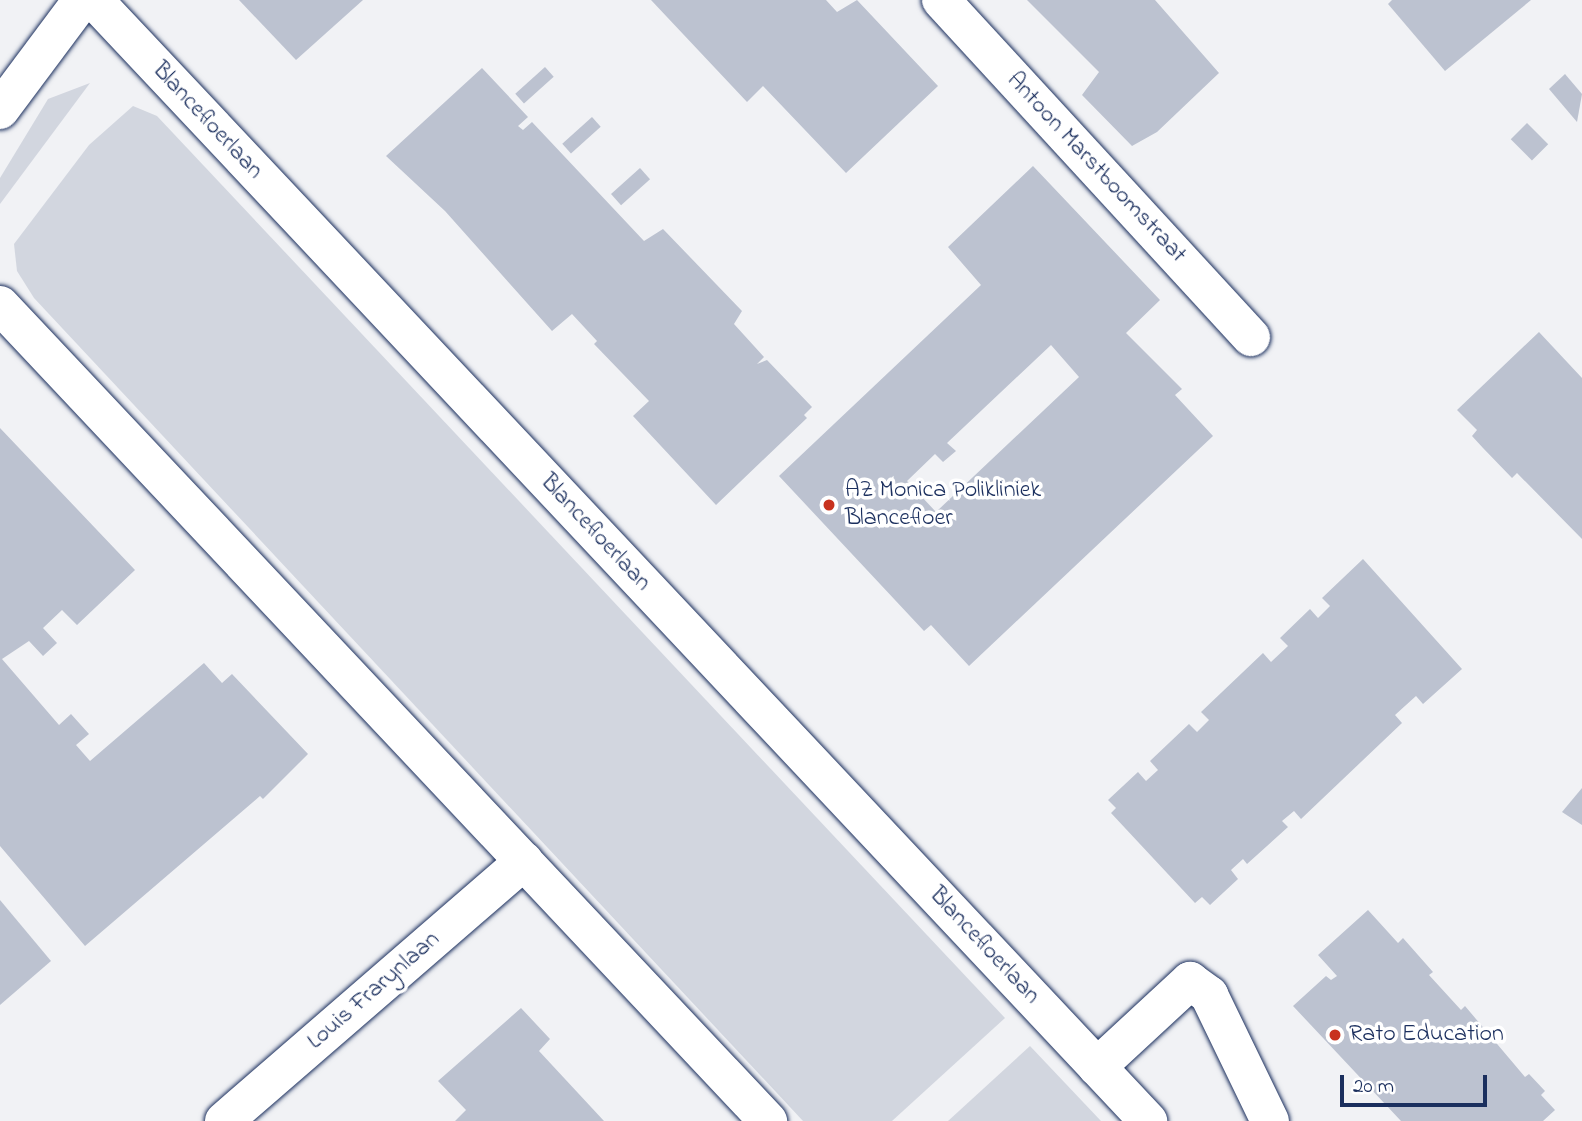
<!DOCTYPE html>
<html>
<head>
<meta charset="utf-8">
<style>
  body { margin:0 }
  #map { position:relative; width:1582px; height:1121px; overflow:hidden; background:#f1f2f5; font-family:"Indie Flower",sans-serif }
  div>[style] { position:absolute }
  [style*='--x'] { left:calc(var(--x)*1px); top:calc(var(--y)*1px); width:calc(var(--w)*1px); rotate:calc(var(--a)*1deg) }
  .green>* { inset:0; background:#d2d6df }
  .building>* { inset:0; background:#bcc2d0; transform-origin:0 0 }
  .roads { filter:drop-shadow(0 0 2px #1b2f5e) drop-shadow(0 0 2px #1b2f5e) }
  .street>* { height:38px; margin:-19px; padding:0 19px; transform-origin:19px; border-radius:19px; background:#fff }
  .secondary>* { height:38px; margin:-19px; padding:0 19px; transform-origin:19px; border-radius:19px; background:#fff }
  .dots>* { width:19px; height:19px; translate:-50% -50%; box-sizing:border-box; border:4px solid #fff; border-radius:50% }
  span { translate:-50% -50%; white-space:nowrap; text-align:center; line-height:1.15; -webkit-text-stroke:7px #fff; paint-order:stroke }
  .street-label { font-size:24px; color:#1b2f5e }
  .poi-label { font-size:24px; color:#1b2f5e }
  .left { translate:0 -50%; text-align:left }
  .scale { position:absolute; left:1340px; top:1075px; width:147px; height:32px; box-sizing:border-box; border:4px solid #1b2f5e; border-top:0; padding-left:9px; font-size:21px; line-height:24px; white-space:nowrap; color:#1b2f5e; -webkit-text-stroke:5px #fff; paint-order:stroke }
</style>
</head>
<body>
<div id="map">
  <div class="green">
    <i style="clip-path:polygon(90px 83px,0 204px,0 178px,48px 99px)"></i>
    <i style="clip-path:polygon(133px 106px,157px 116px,1005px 1018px,892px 1121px,803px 1121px,34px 298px,17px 271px,14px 244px,89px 145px)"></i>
    <i style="clip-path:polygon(1030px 1046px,1101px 1121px,948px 1121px)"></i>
  </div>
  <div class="building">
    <i style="clip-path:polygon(239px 0,363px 0,296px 60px)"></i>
    <i style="clip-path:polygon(651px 0,826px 0,837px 12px,857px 0,938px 86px,846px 173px,763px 86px,747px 102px)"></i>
    <i style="clip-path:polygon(1027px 0,1155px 0,1219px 73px,1157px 132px,1132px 146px,1082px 95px,1099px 72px)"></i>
    <i style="clip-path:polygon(1392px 0,1531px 0,1445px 71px,1388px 4px)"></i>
    <i style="left:545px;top:67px;width:13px;height:40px;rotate:48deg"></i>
    <i style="clip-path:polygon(482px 68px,528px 117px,518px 126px,523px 130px,532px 122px,644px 241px,663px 229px,742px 311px,734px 324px,764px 357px,757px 364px,767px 360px,812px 407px,804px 415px,807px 418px,716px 505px,633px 416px,649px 401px,594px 344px,597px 341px,572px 314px,552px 331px,445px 211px,386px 156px)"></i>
    <i style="clip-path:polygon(1565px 74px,1582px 94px,1577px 122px,1549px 89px)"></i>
    <i style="left:592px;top:117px;width:13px;height:40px;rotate:48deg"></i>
    <i style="left:1527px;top:123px;width:30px;height:23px;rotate:45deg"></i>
    <i style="clip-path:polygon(evenodd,1033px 166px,1160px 300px,1126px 333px,1182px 389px,1175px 395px,1213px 436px,969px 666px,931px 625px,924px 631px,779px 476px,981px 285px,948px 247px,1033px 166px,1051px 345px,1079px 377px,936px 512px,907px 481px,935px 454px,943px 462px,956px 451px,947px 443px,1051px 345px)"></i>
    <i style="left:640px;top:168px;width:15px;height:39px;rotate:48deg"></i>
    <i style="clip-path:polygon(1539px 332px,1582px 378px,1582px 539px,1517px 473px,1512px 478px,1483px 448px,1472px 436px,1477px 430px,1457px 410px)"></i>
    <i style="clip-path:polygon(0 428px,135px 570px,77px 625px,62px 610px,43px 628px,57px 643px,43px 656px,29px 641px,2px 659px,59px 725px,71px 714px,89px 734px,76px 745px,90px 761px,204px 663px,222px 683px,232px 674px,308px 754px,263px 799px,260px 796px,85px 946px,0 846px)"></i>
    <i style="clip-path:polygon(1363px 559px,1462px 669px,1423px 704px,1416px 696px,1395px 715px,1402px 723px,1301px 819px,1294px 811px,1282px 821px,1288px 827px,1247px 864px,1243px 859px,1231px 870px,1238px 879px,1210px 905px,1202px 897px,1195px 903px,1111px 813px,1116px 808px,1108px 800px,1138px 772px,1146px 781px,1158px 770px,1150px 761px,1189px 724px,1197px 732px,1209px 720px,1201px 712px,1263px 653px,1271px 662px,1288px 646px,1280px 638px,1310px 609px,1318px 618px,1330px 606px,1322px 598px)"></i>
    <i style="clip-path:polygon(1582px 788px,1582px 825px,1562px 812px)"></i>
    <i style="clip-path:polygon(0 900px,51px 961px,0 1005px)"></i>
    <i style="clip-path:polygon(1368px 910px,1398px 943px,1403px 938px,1433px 972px,1429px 975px,1461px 1010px,1465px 1006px,1525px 1077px,1529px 1074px,1545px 1091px,1541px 1095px,1555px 1110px,1543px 1121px,1401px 1121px,1293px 1006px,1326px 976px,1331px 980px,1337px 976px,1318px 955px)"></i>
    <i style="clip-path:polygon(521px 1008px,550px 1039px,539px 1051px,604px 1121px,455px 1121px,466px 1110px,438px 1081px)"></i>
  </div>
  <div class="roads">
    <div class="street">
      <i style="--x:941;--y:0;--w:458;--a:47.4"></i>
      <i style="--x:1097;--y:1067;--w:127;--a:-42.8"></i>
      <i style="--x:1190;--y:981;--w:24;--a:36"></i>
      <i style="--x:1209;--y:995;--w:140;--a:64.2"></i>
      <i style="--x:224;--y:1121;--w:397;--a:-40.9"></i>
    </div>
    <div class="secondary">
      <i style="--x:94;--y:0;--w:1539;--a:46.76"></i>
      <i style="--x:0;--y:110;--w:137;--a:-53.3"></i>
      <i style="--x:0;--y:305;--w:1121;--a:46.74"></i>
    </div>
  </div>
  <div class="dots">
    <i style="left:829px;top:505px;background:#c8321e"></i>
    <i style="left:1335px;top:1035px;background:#c8321e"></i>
  </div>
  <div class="street-label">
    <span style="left:207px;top:121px;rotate:47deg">Blancefloerlaan</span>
    <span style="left:1096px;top:168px;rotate:47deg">Antoon Marstboomstraat</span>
    <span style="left:595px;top:533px;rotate:47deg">Blancefloerlaan</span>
    <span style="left:984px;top:946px;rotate:47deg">Blancefloerlaan</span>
    <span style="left:374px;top:991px;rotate:-41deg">Louis Frarynlaan</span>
  </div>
  <div class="poi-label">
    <span class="left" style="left:845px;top:505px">AZ Monica Polikliniek<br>Blancefloer</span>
    <span class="left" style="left:1349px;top:1035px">Rato Education</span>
  </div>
  <div class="scale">20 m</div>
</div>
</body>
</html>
